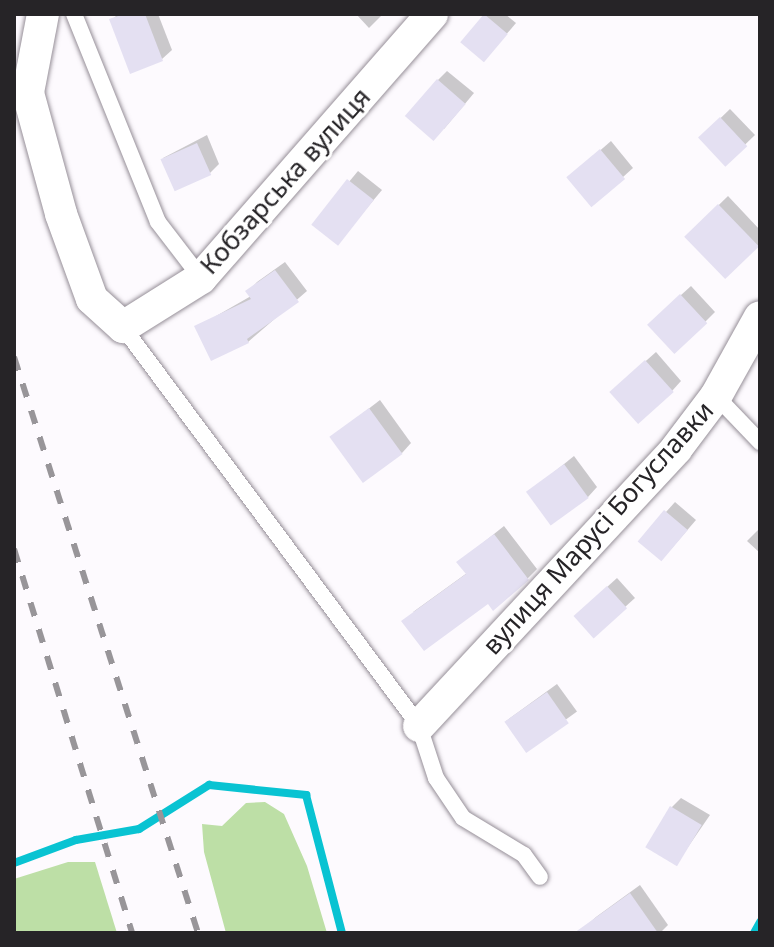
<!DOCTYPE html>
<html>
<head>
<meta charset="utf-8">
<style>
  body { margin:0 }
  #map { position:relative; width:774px; height:947px; overflow:hidden; background:#fdfafe; font-family:"Noto Sans",sans-serif }
  div>[style] { position:absolute }
  [style*='--x'] { left:calc(var(--x)*1px); top:calc(var(--y)*1px); width:calc(var(--w)*1px); rotate:calc(var(--a)*1deg) }
  .green>* { inset:0; background:#bddfa6 }
  .shadow>* { inset:0; background:#0003; transform-origin:0 0 }
  .stream>* { height:8px; margin:-4px; padding:0 4px; transform-origin:4px; border-radius:4px; background:#09c3d2 }
  .building>* { inset:0; background:#e4e0f2; transform-origin:0 0 }
  .roads { filter:drop-shadow(0 0 2px #968f98) drop-shadow(0 0 2px #968f98) }
  .service>* { height:16px; margin:-8px; padding:0 8px; transform-origin:8px; border-radius:8px; background:#fff }
  .minor>* { height:32px; margin:-16px; padding:0 16px; transform-origin:16px; border-radius:16px; background:#fff }
  .rail>* { height:6px; margin-top:-3px; transform-origin:0; background:repeating-linear-gradient(90deg,#989599 0 14px,transparent 0 28px) }
  span { translate:-50% -50%; white-space:nowrap; text-align:center; line-height:1.15; -webkit-text-stroke:6px #fff; paint-order:stroke }
  .street-label { font-size:26px; color:#262427 }
  .frame { position:absolute; inset:0; border:16px solid #262427; pointer-events:none }
</style>
</head>
<body>
<div id="map">
  <div class="green">
    <i style="clip-path:polygon(265px 802px,284px 814px,307px 866px,327px 933px,226px 933px,204px 852px,202px 824px,222px 826px,246px 803px)"></i>
    <i style="clip-path:polygon(68px 862px,95px 862px,117px 933px,14px 933px,14px 879px)"></i>
  </div>
  <div class="shadow">
    <i style="clip-path:polygon(118px 14px,158px 14px,172px 50px,162px 59px,112px 20px)"></i>
    <i style="clip-path:polygon(356px 14px,383px 14px,369px 28px)"></i>
    <i style="clip-path:polygon(488px 14px,505px 14px,516px 23px,493px 50px,463px 43px)"></i>
    <i style="clip-path:polygon(447px 71px,474px 93px,444px 129px,438px 80px)"></i>
    <i style="left:730px;top:109px;width:36px;height:40px;rotate:46deg"></i>
    <i style="clip-path:polygon(207px 135px,219px 164px,210px 173px,163px 158px)"></i>
    <i style="clip-path:polygon(611px 141px,633px 168px,593px 204px,580px 168px)"></i>
    <i style="clip-path:polygon(358px 171px,382px 190px,346px 233px,314px 224px)"></i>
    <i style="clip-path:polygon(728px 196px,760px 230px,760px 243px,725px 277px,686px 237px)"></i>
    <i style="clip-path:polygon(285px 262px,307px 291px,248px 342px,197px 327px,251px 296px,248px 292px,257px 282px)"></i>
    <i style="clip-path:polygon(691px 286px,715px 312px,705px 322px,659px 315px)"></i>
    <i style="clip-path:polygon(656px 352px,681px 381px,672px 391px,621px 383px)"></i>
    <i style="clip-path:polygon(380px 400px,411px 443px,402px 453px,332px 437px)"></i>
    <i style="clip-path:polygon(574px 456px,597px 487px,588px 497px,528px 493px)"></i>
    <i style="clip-path:polygon(675px 502px,696px 520px,671px 549px,640px 541px)"></i>
    <i style="clip-path:polygon(504px 526px,537px 569px,527px 579px,489px 602px,413px 612px,467px 573px,459px 562px)"></i>
    <i style="clip-path:polygon(760px 528px,760px 553px,747px 541px)"></i>
    <i style="clip-path:polygon(617px 578px,635px 598px,625px 607px,585px 607px)"></i>
    <i style="left:557px;top:684px;width:34px;height:63px;rotate:54deg"></i>
    <i style="clip-path:polygon(681px 798px,710px 815px,677px 863px,672px 807px)"></i>
    <i style="clip-path:polygon(640px 885px,668px 925px,660px 933px,591px 933px,586px 926px,596px 917px)"></i>
  </div>
  <div class="stream">
    <i style="--x:14;--y:863;--w:66;--a:-20.4"></i>
    <i style="--x:76;--y:840;--w:64;--a:-9.9"></i>
    <i style="--x:139;--y:829;--w:83;--a:-32.2"></i>
    <i style="--x:209;--y:785;--w:98;--a:5.9"></i>
    <i style="--x:306;--y:795;--w:143;--a:75.4"></i>
    <i style="--x:754;--y:933;--w:13;--a:-61"></i>
  </div>
  <div class="building">
    <i style="clip-path:polygon(124px 14px,145px 14px,163px 61px,130px 74px,109px 19px)"></i>
    <i style="left:484px;top:14px;width:31px;height:37px;rotate:40deg"></i>
    <i style="left:437px;top:79px;width:38px;height:49px;rotate:41deg"></i>
    <i style="left:720px;top:117px;width:40px;height:30px;rotate:47deg"></i>
    <i style="left:197px;top:143px;width:35px;height:40px;rotate:66deg"></i>
    <i style="left:600px;top:149px;width:39px;height:44px;rotate:50deg"></i>
    <i style="left:347px;top:179px;width:34px;height:58px;rotate:38deg"></i>
    <i style="left:718px;top:204px;width:59px;height:47px;rotate:46deg"></i>
    <i style="clip-path:polygon(275px 270px,299px 302px,247px 339px,249px 343px,211px 361px,194px 326px,251px 299px,245px 291px)"></i>
    <i style="left:680px;top:294px;width:40px;height:45px;rotate:47deg"></i>
    <i style="left:645px;top:360px;width:43px;height:48px;rotate:48deg"></i>
    <i style="left:369px;top:408px;width:57px;height:49px;rotate:54deg"></i>
    <i style="left:564px;top:464px;width:42px;height:47px;rotate:54deg"></i>
    <i style="left:664px;top:510px;width:31px;height:41px;rotate:40deg"></i>
    <i style="clip-path:polygon(494px 534px,529px 580px,493px 611px,488px 604px,424px 651px,401px 621px,466px 574px,456px 562px)"></i>
    <i style="left:607px;top:586px;width:30px;height:45px;rotate:48deg"></i>
    <i style="left:547px;top:692px;width:38px;height:52px;rotate:55deg"></i>
    <i style="left:670px;top:806px;width:37px;height:48px;rotate:31deg"></i>
    <i style="clip-path:polygon(630px 893px,658px 933px,574px 933px)"></i>
  </div>
  <div class="roads">
    <div class="service">
      <i style="--x:74;--y:14;--w:224;--a:68"></i>
      <i style="--x:158;--y:222;--w:71;--a:52.5"></i>
      <i style="--x:123;--y:327;--w:497;--a:53.4"></i>
      <i style="--x:419;--y:726;--w:55;--a:71.9"></i>
      <i style="--x:436;--y:778;--w:48;--a:56"></i>
      <i style="--x:463;--y:818;--w:71;--a:31.2"></i>
      <i style="--x:524;--y:855;--w:27;--a:54"></i>
      <i style="--x:716;--y:396;--w:64;--a:46.3"></i>
    </div>
    <div class="minor">
      <i style="--x:43;--y:14;--w:80;--a:100.8"></i>
      <i style="--x:28;--y:93;--w:125;--a:74.7"></i>
      <i style="--x:61;--y:214;--w:90;--a:70"></i>
      <i style="--x:92;--y:299;--w:42;--a:42.1"></i>
      <i style="--x:123;--y:327;--w:92;--a:-32.1"></i>
      <i style="--x:201;--y:278;--w:351;--a:-48.8"></i>
      <i style="--x:419;--y:726;--w:378;--a:-47.1"></i>
      <i style="--x:676;--y:449;--w:66;--a:-53"></i>
      <i style="--x:716;--y:396;--w:90;--a:-60.9"></i>
    </div>
  </div>
  <div class="rail">
    <i style="--x:14;--y:357;--w:605;--a:72.28"></i>
    <i style="--x:14;--y:549;--w:402;--a:72.9"></i>
  </div>
  <div class="street-label">
    <span style="left:285px;top:181px;rotate:-48deg">Кобзарська вулиця</span>
    <span style="left:598px;top:528px;rotate:-48deg">вулиця Марусі Богуславки</span>
  </div>
  <div class="frame"></div>
</div>
</body>
</html>
